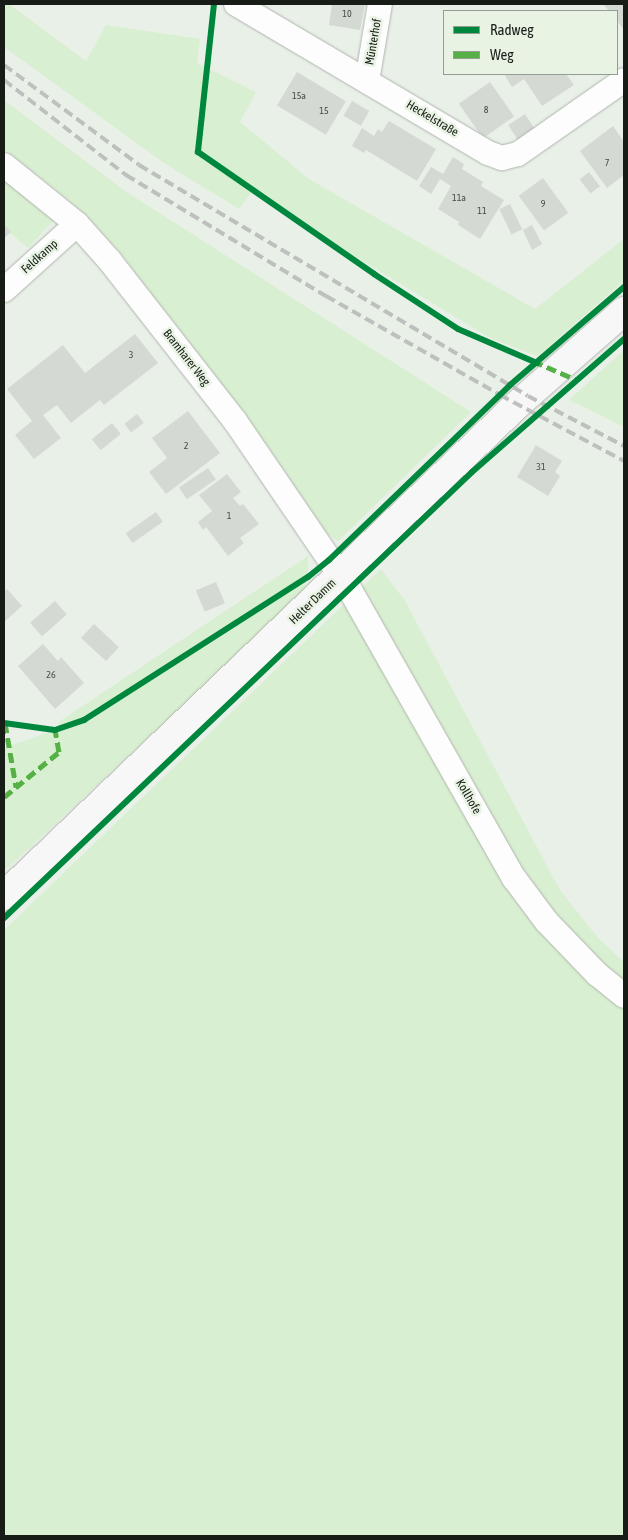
<!DOCTYPE html>
<html>
<head>
<meta charset="utf-8">
<style>
  body { margin:0 }
  #map { position:relative; width:628px; height:1540px; overflow:hidden; background:#e9f0e8; font-family:"Asap Condensed",sans-serif }
  div>[style] { position:absolute }
  [style*='--x'] { left:calc(var(--x)*1px); top:calc(var(--y)*1px); width:calc(var(--w)*1px); rotate:calc(var(--a)*1deg) }
  .green>* { inset:0; background:#d9efd1 }
  .building>* { inset:0; background:#d5d9d4; transform-origin:0 0 }
  .roads { filter:drop-shadow(0 0 1px #b0b5af) drop-shadow(0 0 1px #b0b5af) }
  .street>* { height:24px; margin:-12px; padding:0 12px; transform-origin:12px; border-radius:12px; background:#fcfdfc }
  .secondary>* { height:28px; margin:-14px; padding:0 14px; transform-origin:14px; border-radius:14px; background:#f7f7f8 }
  .rail>* { height:4px; margin-top:-2px; transform-origin:0; background:repeating-linear-gradient(90deg,#bec0be 0 10px,transparent 0 15px) }
  .quiet>* { height:5px; margin-top:-2.5px; transform-origin:0; background:repeating-linear-gradient(90deg,#55b145 0 10px,transparent 0 15px) }
  .cycleway>* { height:6px; margin:-3px; padding:0 3px; transform-origin:3px; border-radius:3px; background:#00873e }
  span { translate:-50% -50%; white-space:nowrap; text-align:center; line-height:1.15; -webkit-text-stroke:5px #e8f3e4; paint-order:stroke }
  .number-label { font-size:10px; color:#474b46 }
  .number-label span { -webkit-text-stroke-width:0 }
  .street-label { font-size:12px; color:#181c17 }
  .frame { position:absolute; inset:0; border:5px solid #181c17; pointer-events:none }
  .legend { position:absolute; left:443px; top:10px; width:175px; height:65px; box-sizing:border-box; background:#e8f3e4; border:1px solid #959d92; margin:0; padding:6px 9px; list-style:none; font-size:15px; color:#181c17 }
  .legend li { display:flex; align-items:center; gap:10px; height:25px }
  .legend b { width:25px; border:1px solid #959d92 }
</style>
</head>
<body>
<div id="map">
  <div class="green">
    <i style="clip-path:polygon(4px 4px,9px 4px,86px 61px,106px 25px,200px 39px,197px 63px,256px 92px,240px 122px,309px 179px,535px 309px,624px 239px,624px 281px,538px 356px,492px 339px,356px 257px,255px 188px,239px 209px,164px 163px,4px 47px)"></i>
    <i style="clip-path:polygon(4px 100px,125px 191px,471px 412px,338px 541px,319px 529px,121px 253px,69px 200px,4px 149px)"></i>
    <i style="clip-path:polygon(4px 179px,54px 220px,28px 248px,4px 228px)"></i>
    <i style="clip-path:polygon(624px 350px,624px 427px,569px 400px)"></i>
    <i style="clip-path:polygon(308px 556px,308px 577px,303px 594px,4px 871px,4px 748px,55px 730px,60px 721px)"></i>
    <i style="clip-path:polygon(381px 569px,405px 601px,560px 890px,598px 938px,624px 962px,624px 1536px,4px 1536px,4px 930px)"></i>
  </div>
  <div class="building">
    <i style="clip-path:polygon(332px 4px,365px 4px,360px 30px,329px 25px)"></i>
    <i style="clip-path:polygon(603px 4px,624px 4px,624px 30px,617px 21px,617px 11px,609px 11px)"></i>
    <i style="left:297px;top:72px;width:57px;height:39px;rotate:31deg"></i>
    <i style="clip-path:polygon(504px 74px,566px 74px,574px 85px,542px 106px,524px 79px,512px 87px)"></i>
    <i style="left:490px;top:82px;width:42px;height:38px;rotate:55deg"></i>
    <i style="left:352px;top:101px;width:20px;height:17px;rotate:30deg"></i>
    <i style="left:525px;top:114px;width:20px;height:20px;rotate:57deg"></i>
    <i style="clip-path:polygon(389px 121px,436px 149px,417px 181px,366px 150px,364px 153px,352px 146px,362px 128px,374px 136px,378px 129px,382px 132px)"></i>
    <i style="clip-path:polygon(613px 126px,624px 142px,624px 175px,607px 188px,580px 151px)"></i>
    <i style="clip-path:polygon(453px 157px,464px 164px,462px 169px,483px 182px,481px 186px,504px 200px,480px 239px,458px 225px,459px 222px,438px 209px,451px 186px,440px 179px,431px 194px,419px 186px,431px 167px,443px 174px)"></i>
    <i style="left:589px;top:172px;width:18px;height:12px;rotate:52deg"></i>
    <i style="left:543px;top:178px;width:43px;height:30px;rotate:54deg"></i>
    <i style="left:510px;top:204px;width:28px;height:12px;rotate:64deg"></i>
    <i style="clip-path:polygon(4px 224px,11px 232px,4px 238px)"></i>
    <i style="clip-path:polygon(532px 225px,542px 244px,532px 250px,523px 230px)"></i>
    <i style="clip-path:polygon(135px 334px,158px 363px,104px 405px,100px 400px,71px 423px,57px 405px,43px 415px,61px 438px,34px 459px,15px 435px,32px 421px,7px 389px,63px 345px,85px 373px)"></i>
    <i style="clip-path:polygon(188px 411px,220px 453px,166px 494px,149px 472px,167px 458px,152px 438px)"></i>
    <i style="left:137px;top:414px;width:11px;height:16px;rotate:52deg"></i>
    <i style="left:112px;top:423px;width:14px;height:26px;rotate:51deg"></i>
    <i style="clip-path:polygon(536px 445px,562px 461px,555px 472px,560px 476px,548px 496px,517px 477px)"></i>
    <i style="left:208px;top:468px;width:14px;height:35px;rotate:56deg"></i>
    <i style="clip-path:polygon(227px 474px,241px 492px,233px 498px,240px 506px,243px 504px,259px 524px,240px 538px,244px 543px,228px 556px,206px 527px,203px 530px,198px 522px,212px 511px,199px 495px)"></i>
    <i style="left:156px;top:512px;width:12px;height:37px;rotate:55deg"></i>
    <i style="left:216px;top:582px;width:23px;height:22px;rotate:67deg"></i>
    <i style="clip-path:polygon(7px 589px,22px 606px,4px 622px,4px 592px)"></i>
    <i style="left:55px;top:601px;width:18px;height:33px;rotate:49deg"></i>
    <i style="left:94px;top:624px;width:34px;height:19px;rotate:43deg"></i>
    <i style="clip-path:polygon(43px 644px,58px 661px,61px 657px,84px 683px,55px 709px,18px 666px)"></i>
  </div>
  <div class="roads">
    <div class="street">
      <i style="--x:236;--y:4;--w:293;--a:30.6"></i>
      <i style="--x:488;--y:153;--w:15;--a:20"></i>
      <i style="--x:502;--y:158;--w:16;--a:-14"></i>
      <i style="--x:518;--y:154;--w:129;--a:-34.9"></i>
      <i style="--x:367;--y:81;--w:78;--a:-80.4"></i>
      <i style="--x:4;--y:165;--w:94;--a:38.9"></i>
      <i style="--x:77;--y:224;--w:50;--a:48.3"></i>
      <i style="--x:110;--y:261;--w:203;--a:52"></i>
      <i style="--x:235;--y:421;--w:202;--a:55.7"></i>
      <i style="--x:349;--y:588;--w:334;--a:60.4"></i>
      <i style="--x:514;--y:878;--w:54;--a:53.3"></i>
      <i style="--x:546;--y:921;--w:74;--a:46.1"></i>
      <i style="--x:597;--y:974;--w:35;--a:39"></i>
      <i style="--x:4;--y:290;--w:98;--a:-42.1"></i>
    </div>
    <div class="secondary">
      <i style="--x:4;--y:896;--w:712;--a:-43.75"></i>
      <i style="--x:518;--y:404;--w:141;--a:-41.3"></i>
    </div>
  </div>
  <div class="rail">
    <i style="--x:4;--y:65;--w:168;--a:36.5"></i>
    <i style="--x:139;--y:165;--w:452;--a:30.7"></i>
    <i style="--x:528;--y:396;--w:108;--a:27.5"></i>
    <i style="--x:4;--y:80;--w:155;--a:37.9"></i>
    <i style="--x:126;--y:175;--w:234;--a:31.2"></i>
    <i style="--x:326;--y:296;--w:200;--a:29.6"></i>
    <i style="--x:500;--y:395;--w:140;--a:28"></i>
  </div>
  <div class="quiet">
    <i style="--x:533;--y:361;--w:48;--a:23.4"></i>
    <i style="--x:5;--y:723;--w:65;--a:80.2"></i>
    <i style="--x:4;--y:797;--w:71;--a:-39.3"></i>
    <i style="--x:59;--y:752;--w:22;--a:-100"></i>
  </div>
  <div class="cycleway">
    <i style="--x:214;--y:4;--w:149;--a:96.2"></i>
    <i style="--x:198;--y:152;--w:214;--a:34.7"></i>
    <i style="--x:374;--y:274;--w:100;--a:33.2"></i>
    <i style="--x:458;--y:329;--w:86;--a:23.3"></i>
    <i style="--x:4;--y:723;--w:51;--a:7.8"></i>
    <i style="--x:55;--y:730;--w:31;--a:-19"></i>
    <i style="--x:84;--y:720;--w:266;--a:-32.6"></i>
    <i style="--x:308;--y:577;--w:27;--a:-39"></i>
    <i style="--x:329;--y:560;--w:252;--a:-44"></i>
    <i style="--x:510;--y:385;--w:150;--a:-40.7"></i>
    <i style="--x:4;--y:918;--w:646;--a:-43.62"></i>
    <i style="--x:472;--y:472;--w:202;--a:-41.2"></i>
  </div>
  <div class="number-label">
    <span style="left:347px;top:14px">10</span>
    <span style="left:299px;top:96px">15a</span>
    <span style="left:486px;top:110px">8</span>
    <span style="left:324px;top:111px">15</span>
    <span style="left:607px;top:163px">7</span>
    <span style="left:459px;top:198px">11a</span>
    <span style="left:543px;top:204px">9</span>
    <span style="left:482px;top:211px">11</span>
    <span style="left:131px;top:355px">3</span>
    <span style="left:186px;top:446px">2</span>
    <span style="left:541px;top:467px">31</span>
    <span style="left:229px;top:516px">1</span>
    <span style="left:51px;top:675px">26</span>
  </div>
  <div class="street-label">
    <span style="left:374px;top:42px;rotate:-80deg">Münterhof</span>
    <span style="left:432px;top:119px;rotate:31deg">Heckelstraße</span>
    <span style="left:40px;top:257px;rotate:-42deg">Feldkamp</span>
    <span style="left:186px;top:358px;rotate:52deg">Bramharer Weg</span>
    <span style="left:313px;top:602px;rotate:-44deg">Helter Damm</span>
    <span style="left:468px;top:797px;rotate:60deg">Kollhofe</span>
  </div>
  <div class="frame"></div>
  <ul class="legend">
  <li><b style="height:6px;background:#00873e"></b>Radweg</li>
  <li><b style="height:6px;background:#55b145"></b>Weg</li>
  </ul>
</div>
</body>
</html>
